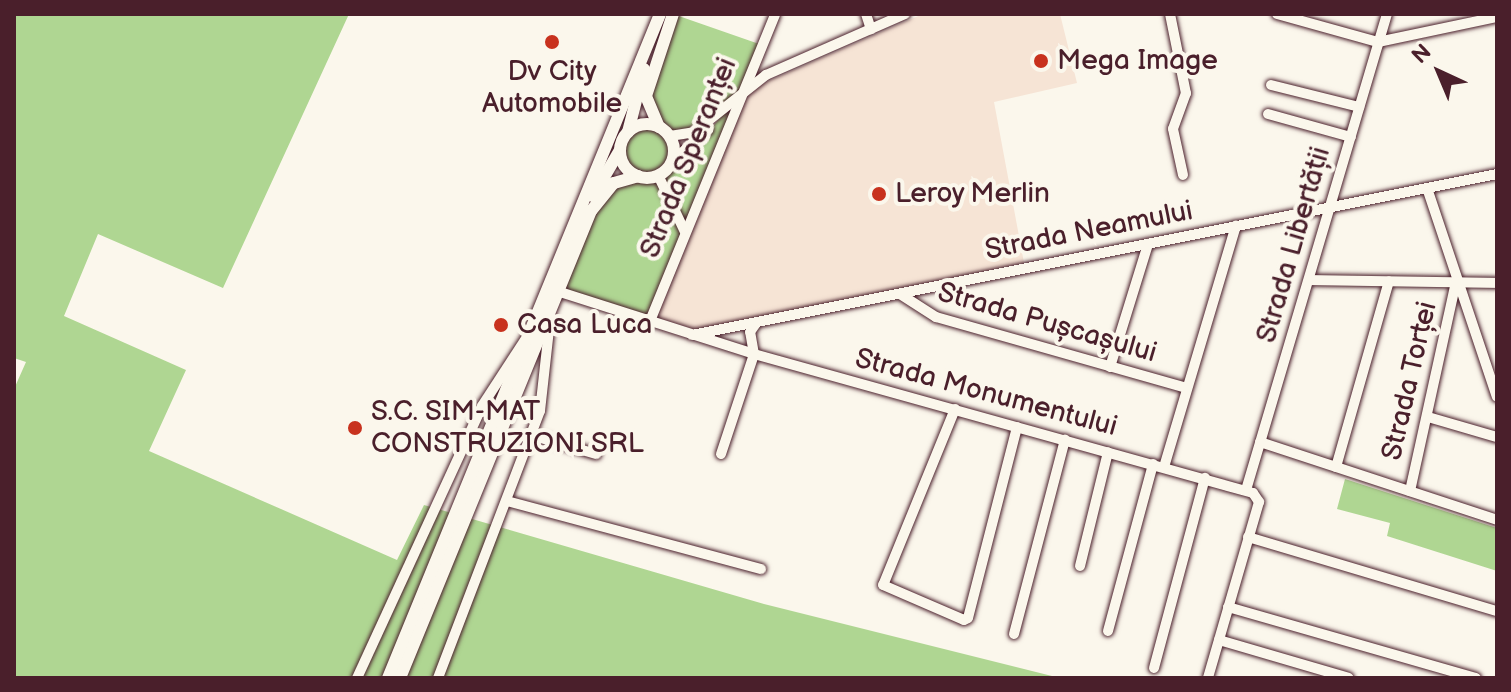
<!DOCTYPE html>
<html>
<head>
<meta charset="utf-8">
<style>
  body { margin:0 }
  #map { position:relative; width:1511px; height:692px; overflow:hidden; background:#fbf7ec; font-family:"Balsamiq Sans",sans-serif }
  div>[style] { position:absolute }
  [style*='--x'] { left:calc(var(--x)*1px); top:calc(var(--y)*1px); width:calc(var(--w)*1px); rotate:calc(var(--a)*1deg) }
  .built>* { inset:0; background:#f6e4d5 }
  .green>* { inset:0; background:#afd692 }
  .roads { filter:drop-shadow(0 0 2px #4a1f2b) drop-shadow(0 0 2px #4a1f2b) }
  .minor>* { height:10px; margin:-5px; padding:0 5px; transform-origin:5px; border-radius:5px; background:#fbf7ec }
  .major>* { height:12px; margin:-6px; padding:0 6px; transform-origin:6px; border-radius:6px; background:#fbf7ec }
  .major>.ring { margin:-6px; padding:0; box-sizing:content-box; background:none; border:12px solid #fbf7ec; border-radius:50% }
  .dots>* { width:22px; height:22px; translate:-50% -50%; box-sizing:border-box; border:4px solid #fbf7ec; border-radius:50% }
  span { translate:-50% -50%; white-space:nowrap; text-align:center; line-height:1.15; -webkit-text-stroke:8px #fbf7ec; paint-order:stroke }
  .poi-label { font-size:28px; color:#4a1f2b }
  .left { translate:0 -50%; text-align:left }
  .street-label { font-size:28px; color:#4a1f2b }
  .frame { position:absolute; inset:0; border:16px solid #4a1f2b; pointer-events:none }
  .north { position:absolute; left:1399px; top:32px; width:80px; height:80px; -webkit-text-stroke:6px #fbf7ec; paint-order:stroke; rotate:316deg; font-size:22px; font-weight:700; line-height:32px; text-align:center; color:#4a1f2b }
  .north::after { content:''; display:block; margin:auto; width:28px; height:36px; background:#4a1f2b; clip-path:polygon(50% 0,100% 100%,50% 72%,0 100%) }
</style>
</head>
<body>
<div id="map">
  <div class="built">
    <i style="clip-path:polygon(923px 14px,1060px 14px,1077px 83px,994px 102px,1024px 263px,696px 331px,650px 321px,741px 93px)"></i>
  </div>
  <div class="green">
    <i style="clip-path:polygon(14px 14px,349px 14px,223px 288px,98px 234px,64px 316px,186px 370px,149px 451px,397px 560px,424px 505px,764px 604px,1060px 678px,14px 678px,14px 389px,26px 362px,14px 358px)"></i>
    <i style="clip-path:polygon(evenodd,673px 14px,762px 45px,650px 321px,557px 291px,586px 222px,631px 172px,621px 158px,624px 137px,643px 124px,658px 126px,647px 105px,673px 14px,738px 98px,713px 126px,672px 159px,670px 136px,701px 127px,738px 98px)"></i>
    <i style="clip-path:polygon(1345px 479px,1497px 528px,1497px 571px,1387px 536px,1390px 523px,1337px 509px)"></i>
  </div>
  <div class="roads">
    <div class="minor">
      <i style="--x:866;--y:14;--w:16;--a:72"></i>
      <i style="--x:1170;--y:14;--w:81;--a:78.6"></i>
      <i style="--x:1186;--y:93;--w:38;--a:110"></i>
      <i style="--x:1173;--y:129;--w:47;--a:77.7"></i>
      <i style="--x:1277;--y:14;--w:105;--a:15.5"></i>
      <i style="--x:1378;--y:42;--w:122;--a:-11.9"></i>
      <i style="--x:1271;--y:85;--w:91;--a:14"></i>
      <i style="--x:1268;--y:114;--w:86;--a:15.5"></i>
      <i style="--x:670;--y:136;--w:24;--a:-9"></i>
      <i style="--x:694;--y:132;--w:92;--a:-38.4"></i>
      <i style="--x:766;--y:75;--w:152;--a:-23.7"></i>
      <i style="--x:672;--y:161;--w:48;--a:-40.7"></i>
      <i style="--x:658;--y:175;--w:63;--a:64.7"></i>
      <i style="--x:1427;--y:188;--w:220;--a:71.5"></i>
      <i style="--x:1311;--y:280;--w:186;--a:0.9"></i>
      <i style="--x:557;--y:291;--w:207;--a:17.7"></i>
      <i style="--x:754;--y:354;--w:518;--a:15.57"></i>
      <i style="--x:1253;--y:493;--w:11;--a:56"></i>
      <i style="--x:1259;--y:502;--w:183;--a:106.2"></i>
      <i style="--x:900;--y:294;--w:43;--a:32.6"></i>
      <i style="--x:936;--y:317;--w:261;--a:15.8"></i>
      <i style="--x:650;--y:321;--w:331;--a:-67.8"></i>
      <i style="--x:692;--y:335;--w:821;--a:-11.31"></i>
      <i style="--x:1110;--y:367;--w:129;--a:-72.8"></i>
      <i style="--x:955;--y:409;--w:190;--a:112.2"></i>
      <i style="--x:883;--y:585;--w:88;--a:23.4"></i>
      <i style="--x:964;--y:620;--w:4;--a:-27"></i>
      <i style="--x:968;--y:618;--w:197;--a:-75.6"></i>
      <i style="--x:1428;--y:417;--w:72;--a:16.2"></i>
      <i style="--x:531;--y:435;--w:68;--a:16.3"></i>
      <i style="--x:1260;--y:442;--w:250;--a:18.2"></i>
      <i style="--x:721;--y:454;--w:105;--a:-71.7"></i>
      <i style="--x:754;--y:354;--w:22;--a:-100"></i>
      <i style="--x:750;--y:332;--w:12;--a:-55"></i>
      <i style="--x:1164;--y:467;--w:252;--a:-73.4"></i>
      <i style="--x:1336;--y:467;--w:193;--a:-74.1"></i>
      <i style="--x:1246;--y:490;--w:496;--a:-73.5"></i>
      <i style="--x:1410;--y:491;--w:214;--a:-77.6"></i>
      <i style="--x:507;--y:501;--w:263;--a:15"></i>
      <i style="--x:1248;--y:537;--w:260;--a:16.6"></i>
      <i style="--x:1080;--y:566;--w:117;--a:-76.2"></i>
      <i style="--x:1228;--y:607;--w:258;--a:16"></i>
      <i style="--x:1108;--y:631;--w:173;--a:-74.9"></i>
      <i style="--x:1014;--y:634;--w:201;--a:-75.3"></i>
      <i style="--x:1219;--y:640;--w:135;--a:16.3"></i>
      <i style="--x:1154;--y:668;--w:197;--a:-75"></i>
      <i style="--x:357;--y:678;--w:299;--a:-65.3"></i>
      <i style="--x:482;--y:406;--w:79;--a:-56.9"></i>
      <i style="--x:438;--y:678;--w:286;--a:-69.1"></i>
      <i style="--x:540;--y:411;--w:92;--a:-83.7"></i>
    </div>
    <div class="major">
      <i class="ring" style="left:620px;top:124px;width:42px;height:42px"></i>
      <i style="--x:659;--y:127;--w:34;--a:-113"></i>
      <i style="--x:646;--y:96;--w:86;--a:-71.8"></i>
      <i style="--x:628;--y:132;--w:65;--a:-75.7"></i>
      <i style="--x:593;--y:196;--w:53;--a:-59.6"></i>
      <i style="--x:388;--y:678;--w:718;--a:-67.72"></i>
      <i style="--x:400;--y:678;--w:505;--a:-67.76"></i>
      <i style="--x:591;--y:211;--w:36;--a:-51"></i>
      <i style="--x:614;--y:183;--w:25;--a:-16"></i>
    </div>
  </div>
  <div class="dots">
    <i style="left:552px;top:42px;background:#c8321e"></i>
    <i style="left:1041px;top:61px;background:#c8321e"></i>
    <i style="left:879px;top:194px;background:#c8321e"></i>
    <i style="left:501px;top:325px;background:#c8321e"></i>
    <i style="left:355px;top:428px;background:#c8321e"></i>
  </div>
  <div class="poi-label">
    <span class="left" style="left:1057px;top:61px">Mega Image</span>
    <span style="left:552px;top:88px">Dv City<br>Automobile</span>
    <span class="left" style="left:895px;top:194px">Leroy Merlin</span>
    <span class="left" style="left:517px;top:325px">Casa Luca</span>
    <span class="left" style="left:371px;top:428px">S.C. SIM-MAT<br>CONSTRUZIONI SRL</span>
  </div>
  <div class="street-label">
    <span style="left:689px;top:158px;rotate:-68deg">Strada Speranței</span>
    <span style="left:1089px;top:231px;rotate:-11deg">Strada Neamului</span>
    <span style="left:1294px;top:245px;rotate:-74deg">Strada Libertății</span>
    <span style="left:1047px;top:323px;rotate:16deg">Strada Pușcașului</span>
    <span style="left:1410px;top:381px;rotate:-77deg">Strada Torței</span>
    <span style="left:986px;top:393px;rotate:15deg">Strada Monumentului</span>
  </div>
  <div class="frame"></div>
  <div class="north">N</div>
</div>
</body>
</html>
